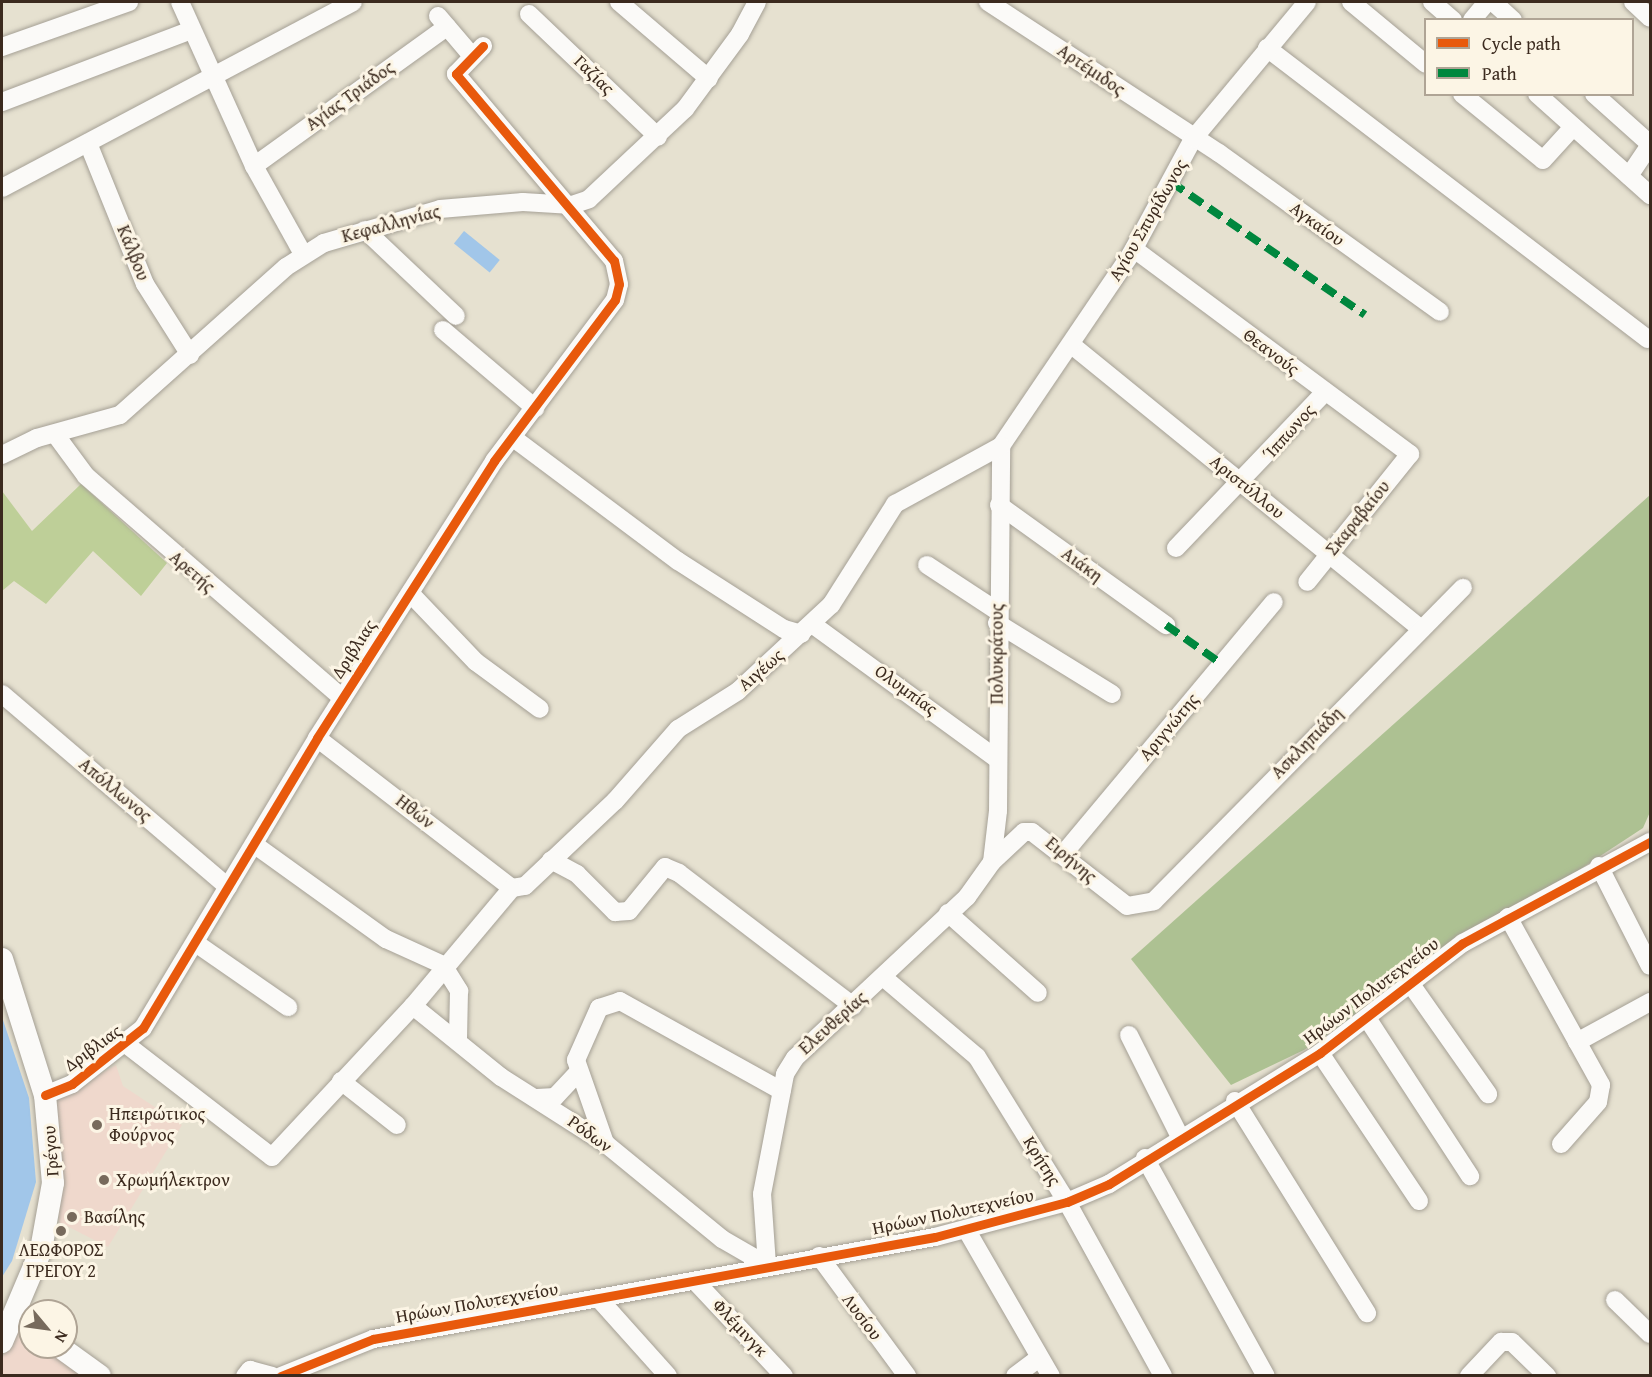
<!DOCTYPE html>
<html>
<head>
<meta charset="utf-8">
<style>
  body { margin:0 }
  #map { position:relative; width:1652px; height:1377px; overflow:hidden; background:#e6e1d0; font-family:"Gentium Book Plus",serif }
  div>[style] { position:absolute }
  [style*='--x'] { left:calc(var(--x)*1px); top:calc(var(--y)*1px); width:calc(var(--w)*1px); rotate:calc(var(--a)*1deg) }
  .built>* { inset:0; background:#efd8cc }
  .green>* { inset:0; background:#becf98 }
  .forest>* { inset:0; background:#adc192 }
  .water>* { inset:0; background:#a1c6e9; transform-origin:0 0 }
  .roads { filter:drop-shadow(0 0 2px #a5a095) drop-shadow(0 0 2px #a5a095) }
  .minor>* { height:18px; margin:-9px; padding:0 9px; transform-origin:9px; border-radius:9px; background:#fbfaf8 }
  .major>* { height:22px; margin:-11px; padding:0 11px; transform-origin:11px; border-radius:11px; background:#fbfaf8 }
  .quiet>* { height:8px; margin-top:-4px; transform-origin:0; background:repeating-linear-gradient(90deg,#00873e 0 15px,transparent 0 23px) }
  .cycleway>* { height:9px; margin:-4.5px; padding:0 4.5px; transform-origin:4.5px; border-radius:4.5px; background:#e8590c }
  .dots>* { width:16px; height:16px; translate:-50% -50%; box-sizing:border-box; border:3px solid #fcf5e5; border-radius:50% }
  span { translate:-50% -50%; white-space:nowrap; text-align:center; line-height:1.15; -webkit-text-stroke:6px #fcf5e5; paint-order:stroke }
  .street-label { font-size:18px; color:#3b2a1e }
  .poi-label { font-size:18px; color:#3b2a1e }
  .left { translate:0 -50%; text-align:left }
  .frame { position:absolute; inset:0; border:3px solid #3b2a1e; pointer-events:none }
  .legend { position:absolute; left:1424px; top:18px; width:210px; height:78px; box-sizing:border-box; background:#fcf5e5; border:2px solid #afa495; margin:0; padding:8px 10px; list-style:none; font-size:18px; color:#3b2a1e }
  .legend li { display:flex; align-items:center; gap:12px; height:30px }
  .legend b { width:30px; border:2px solid #afa495 }
  .north { position:absolute; left:18px; top:1299px; width:60px; height:60px; box-sizing:border-box; background:#fcf5e5; border:2px solid #afa495; border-radius:50%; rotate:119deg; font-size:16px; font-weight:700; line-height:24px; text-align:center; color:#3b2a1e }
  .north::after { content:''; display:block; margin:auto; width:21px; height:27px; background:#776a5c; clip-path:polygon(50% 0,100% 100%,50% 72%,0 100%) }
</style>
</head>
<body>
<div id="map">
  <div class="built">
    <i style="clip-path:polygon(116px 1065px,123px 1086px,182px 1125px,108px 1247px,59px 1222px,56px 1099px)"></i>
    <i style="clip-path:polygon(18px 1324px,30px 1333px,30px 1347px,50px 1347px,89px 1375px,2px 1375px,2px 1359px)"></i>
  </div>
  <div class="green">
    <i style="clip-path:polygon(81px 484px,167px 563px,141px 596px,93px 551px,46px 604px,14px 581px,2px 591px,2px 491px,32px 531px)"></i>
  </div>
  <div class="forest">
    <i style="clip-path:polygon(1650px 495px,1650px 812px,1643px 828px,1304px 1050px,1231px 1085px,1131px 959px)"></i>
  </div>
  <div class="water">
    <i style="left:464px;top:231px;width:46px;height:16px;rotate:39deg"></i>
    <i style="clip-path:polygon(2px 1017px,29px 1098px,36px 1182px,12px 1261px,2px 1277px)"></i>
  </div>
  <div class="roads">
    <div class="minor">
      <i style="--x:180;--y:2;--w:180;--a:65.7"></i>
      <i style="--x:254;--y:166;--w:101;--a:60.9"></i>
      <i style="--x:619;--y:2;--w:118;--a:40.5"></i>
      <i style="--x:988;--y:2;--w:276;--a:33.2"></i>
      <i style="--x:1219;--y:153;--w:272;--a:35.7"></i>
      <i style="--x:1351;--y:2;--w:97;--a:39.6"></i>
      <i style="--x:1432;--y:2;--w:28;--a:41"></i>
      <i style="--x:1493;--y:2;--w:27;--a:42"></i>
      <i style="--x:1633;--y:2;--w:23;--a:43"></i>
      <i style="--x:529;--y:14;--w:178;--a:43.6"></i>
      <i style="--x:438;--y:16;--w:52;--a:49.6"></i>
      <i style="--x:1472;--y:20;--w:23;--a:-50"></i>
      <i style="--x:2;--y:47;--w:135;--a:-19.5"></i>
      <i style="--x:1267;--y:48;--w:479;--a:37.4"></i>
      <i style="--x:1462;--y:94;--w:104;--a:39.2"></i>
      <i style="--x:1543;--y:160;--w:45;--a:-47.7"></i>
      <i style="--x:1537;--y:94;--w:152;--a:41.8"></i>
      <i style="--x:1594;--y:94;--w:75;--a:41.8"></i>
      <i style="--x:2;--y:102;--w:203;--a:-20.8"></i>
      <i style="--x:88;--y:143;--w:152;--a:68"></i>
      <i style="--x:145;--y:284;--w:84;--a:57.6"></i>
      <i style="--x:254;--y:166;--w:238;--a:-35.8"></i>
      <i style="--x:1629;--y:176;--w:37;--a:-56"></i>
      <i style="--x:2;--y:188;--w:397;--a:-27.9"></i>
      <i style="--x:365;--y:230;--w:125;--a:43.4"></i>
      <i style="--x:1134;--y:249;--w:344;--a:36.6"></i>
      <i style="--x:1410;--y:454;--w:164;--a:128.8"></i>
      <i style="--x:443;--y:330;--w:121;--a:40.3"></i>
      <i style="--x:1073;--y:346;--w:449;--a:39.1"></i>
      <i style="--x:55;--y:434;--w:52;--a:53.6"></i>
      <i style="--x:86;--y:476;--w:339;--a:40.9"></i>
      <i style="--x:512;--y:437;--w:207;--a:36.8"></i>
      <i style="--x:678;--y:561;--w:126;--a:32.7"></i>
      <i style="--x:784;--y:629;--w:18;--a:16"></i>
      <i style="--x:2;--y:455;--w:39;--a:-26"></i>
      <i style="--x:37;--y:438;--w:86;--a:-15.5"></i>
      <i style="--x:120;--y:415;--w:222;--a:-41.7"></i>
      <i style="--x:286;--y:267;--w:45;--a:-32.3"></i>
      <i style="--x:324;--y:243;--w:121;--a:-16.3"></i>
      <i style="--x:440;--y:209;--w:83;--a:-4.8"></i>
      <i style="--x:523;--y:202;--w:49;--a:3.5"></i>
      <i style="--x:572;--y:205;--w:18;--a:-19"></i>
      <i style="--x:589;--y:199;--w:132;--a:-43.2"></i>
      <i style="--x:685;--y:109;--w:93;--a:-53.7"></i>
      <i style="--x:740;--y:34;--w:36;--a:-62"></i>
      <i style="--x:999;--y:505;--w:206;--a:35.7"></i>
      <i style="--x:1176;--y:548;--w:216;--a:-46.3"></i>
      <i style="--x:927;--y:565;--w:84;--a:33.3"></i>
      <i style="--x:410;--y:593;--w:95;--a:46.3"></i>
      <i style="--x:476;--y:662;--w:79;--a:36.3"></i>
      <i style="--x:997;--y:623;--w:135;--a:31.7"></i>
      <i style="--x:812;--y:624;--w:229;--a:36.1"></i>
      <i style="--x:2;--y:694;--w:297;--a:40.5"></i>
      <i style="--x:317;--y:738;--w:246;--a:37.6"></i>
      <i style="--x:255;--y:845;--w:161;--a:35.7"></i>
      <i style="--x:386;--y:939;--w:63;--a:24.5"></i>
      <i style="--x:443;--y:965;--w:31;--a:58"></i>
      <i style="--x:459;--y:991;--w:47;--a:91.2"></i>
      <i style="--x:1064;--y:853;--w:327;--a:-50.1"></i>
      <i style="--x:551;--y:860;--w:30;--a:28"></i>
      <i style="--x:577;--y:874;--w:54;--a:45"></i>
      <i style="--x:615;--y:912;--w:14;--a:-4"></i>
      <i style="--x:629;--y:911;--w:57;--a:-50.7"></i>
      <i style="--x:665;--y:867;--w:15;--a:23"></i>
      <i style="--x:679;--y:873;--w:219;--a:37.4"></i>
      <i style="--x:992;--y:862;--w:51;--a:-83.3"></i>
      <i style="--x:998;--y:811;--w:365;--a:-89.5"></i>
      <i style="--x:1001;--y:446;--w:232;--a:-55.9"></i>
      <i style="--x:1131;--y:254;--w:131;--a:-61.7"></i>
      <i style="--x:1193;--y:139;--w:178;--a:-50.2"></i>
      <i style="--x:1599;--y:866;--w:112;--a:63"></i>
      <i style="--x:512;--y:888;--w:13;--a:-9"></i>
      <i style="--x:525;--y:886;--w:124;--a:-43.4"></i>
      <i style="--x:615;--y:801;--w:96;--a:-48.8"></i>
      <i style="--x:678;--y:729;--w:71;--a:-32.3"></i>
      <i style="--x:738;--y:691;--w:127;--a:-42.8"></i>
      <i style="--x:831;--y:605;--w:120;--a:-57.6"></i>
      <i style="--x:895;--y:504;--w:121;--a:-28.7"></i>
      <i style="--x:948;--y:913;--w:120;--a:41.6"></i>
      <i style="--x:1508;--y:917;--w:192;--a:61"></i>
      <i style="--x:1601;--y:1085;--w:17;--a:100"></i>
      <i style="--x:1598;--y:1102;--w:56;--a:131.4"></i>
      <i style="--x:197;--y:944;--w:111;--a:34.7"></i>
      <i style="--x:883;--y:977;--w:123;--a:40.4"></i>
      <i style="--x:977;--y:1057;--w:171;--a:58.2"></i>
      <i style="--x:1067;--y:1202;--w:199;--a:61.1"></i>
      <i style="--x:1410;--y:983;--w:136;--a:54.9"></i>
      <i style="--x:413;--y:1006;--w:113;--a:38.9"></i>
      <i style="--x:501;--y:1077;--w:125;--a:32.5"></i>
      <i style="--x:606;--y:1144;--w:150;--a:39.3"></i>
      <i style="--x:722;--y:1239;--w:52;--a:30"></i>
      <i style="--x:1367;--y:1018;--w:189;--a:56.9"></i>
      <i style="--x:1129;--y:1035;--w:112;--a:63.4"></i>
      <i style="--x:1577;--y:1042;--w:83;--a:-28.7"></i>
      <i style="--x:127;--y:1045;--w:183;--a:37.7"></i>
      <i style="--x:272;--y:1157;--w:207;--a:-47"></i>
      <i style="--x:413;--y:1006;--w:154;--a:-50"></i>
      <i style="--x:1320;--y:1053;--w:178;--a:56.2"></i>
      <i style="--x:341;--y:1081;--w:71;--a:38.2"></i>
      <i style="--x:45;--y:1095;--w:29;--a:-22"></i>
      <i style="--x:72;--y:1084;--w:90;--a:-38.3"></i>
      <i style="--x:143;--y:1028;--w:338;--a:-59"></i>
      <i style="--x:317;--y:738;--w:329;--a:-57.4"></i>
      <i style="--x:494;--y:461;--w:201;--a:-53.1"></i>
      <i style="--x:615;--y:300;--w:16;--a:-76"></i>
      <i style="--x:619;--y:284;--w:24;--a:-102"></i>
      <i style="--x:614;--y:261;--w:245;--a:-130.2"></i>
      <i style="--x:456;--y:74;--w:39;--a:-46"></i>
      <i style="--x:537;--y:1098;--w:18;--a:-3"></i>
      <i style="--x:555;--y:1097;--w:33;--a:-47"></i>
      <i style="--x:1235;--y:1101;--w:250;--a:58.1"></i>
      <i style="--x:605;--y:1143;--w:88;--a:-109.3"></i>
      <i style="--x:576;--y:1060;--w:57;--a:-66.1"></i>
      <i style="--x:599;--y:1008;--w:22;--a:-18"></i>
      <i style="--x:620;--y:1001;--w:185;--a:29.1"></i>
      <i style="--x:1145;--y:1158;--w:249;--a:61"></i>
      <i style="--x:966;--y:1229;--w:170;--a:60"></i>
      <i style="--x:819;--y:1256;--w:149;--a:53.7"></i>
      <i style="--x:767;--y:1265;--w:71;--a:-94"></i>
      <i style="--x:762;--y:1194;--w:122;--a:-79.1"></i>
      <i style="--x:785;--y:1074;--w:19;--a:-58"></i>
      <i style="--x:795;--y:1058;--w:236;--a:-43.1"></i>
      <i style="--x:967;--y:897;--w:43;--a:-54.5"></i>
      <i style="--x:992;--y:862;--w:44;--a:-43.2"></i>
      <i style="--x:1024;--y:832;--w:8;--a:0"></i>
      <i style="--x:1032;--y:832;--w:120;--a:37.9"></i>
      <i style="--x:1127;--y:906;--w:27;--a:-10"></i>
      <i style="--x:1154;--y:901;--w:440;--a:-45.4"></i>
      <i style="--x:695;--y:1281;--w:130;--a:46.9"></i>
      <i style="--x:599;--y:1299;--w:103;--a:48.1"></i>
      <i style="--x:1615;--y:1300;--w:49;--a:44.2"></i>
      <i style="--x:245;--y:1376;--w:8;--a:-50"></i>
      <i style="--x:250;--y:1370;--w:23;--a:15"></i>
      <i style="--x:281;--y:1376;--w:99;--a:-21.9"></i>
      <i style="--x:373;--y:1339;--w:571;--a:-10.29"></i>
      <i style="--x:935;--y:1237;--w:137;--a:-14.9"></i>
      <i style="--x:1067;--y:1202;--w:46;--a:-23.2"></i>
      <i style="--x:1109;--y:1184;--w:248;--a:-31.8"></i>
      <i style="--x:1320;--y:1053;--w:180;--a:-37.6"></i>
      <i style="--x:1463;--y:943;--w:213;--a:-28.4"></i>
      <i style="--x:1015;--y:1376;--w:30;--a:-37"></i>
      <i style="--x:1469;--y:1376;--w:47;--a:-46.7"></i>
      <i style="--x:1501;--y:1342;--w:11;--a:0"></i>
      <i style="--x:1512;--y:1342;--w:49;--a:44.2"></i>
    </div>
    <div class="major">
      <i style="--x:2;--y:959;--w:143;--a:72.5"></i>
      <i style="--x:45;--y:1095;--w:88;--a:84.8"></i>
      <i style="--x:53;--y:1183;--w:68;--a:100.2"></i>
      <i style="--x:41;--y:1250;--w:100;--a:113"></i>
      <i style="--x:60;--y:1347;--w:49;--a:35.9"></i>
    </div>
  </div>
  <div class="quiet">
    <i style="--x:1171;--y:182;--w:235;--a:34.4"></i>
    <i style="--x:1166;--y:625;--w:68;--a:34.9"></i>
  </div>
  <div class="cycleway">
    <i style="--x:45;--y:1095;--w:29;--a:-22"></i>
    <i style="--x:72;--y:1084;--w:90;--a:-38.3"></i>
    <i style="--x:143;--y:1028;--w:338;--a:-59"></i>
    <i style="--x:317;--y:738;--w:329;--a:-57.4"></i>
    <i style="--x:494;--y:461;--w:201;--a:-53.1"></i>
    <i style="--x:615;--y:300;--w:16;--a:-76"></i>
    <i style="--x:619;--y:284;--w:24;--a:-102"></i>
    <i style="--x:614;--y:261;--w:245;--a:-130.2"></i>
    <i style="--x:456;--y:74;--w:39;--a:-46"></i>
    <i style="--x:281;--y:1376;--w:99;--a:-21.9"></i>
    <i style="--x:373;--y:1339;--w:571;--a:-10.29"></i>
    <i style="--x:935;--y:1237;--w:137;--a:-14.9"></i>
    <i style="--x:1067;--y:1202;--w:46;--a:-23.2"></i>
    <i style="--x:1109;--y:1184;--w:248;--a:-31.8"></i>
    <i style="--x:1320;--y:1053;--w:180;--a:-37.6"></i>
    <i style="--x:1463;--y:943;--w:213;--a:-28.4"></i>
  </div>
  <div class="dots">
    <i style="left:97px;top:1125px;background:#776a5c"></i>
    <i style="left:104px;top:1180px;background:#776a5c"></i>
    <i style="left:72px;top:1217px;background:#776a5c"></i>
    <i style="left:61px;top:1231px;background:#776a5c"></i>
  </div>
  <div class="street-label">
    <span style="left:1091px;top:70px;rotate:34deg">Αρτέμιδος</span>
    <span style="left:594px;top:75px;rotate:44deg">Γαζίας</span>
    <span style="left:350px;top:96px;rotate:-36deg">Αγίας Τριάδος</span>
    <span style="left:1148px;top:220px;rotate:-60deg">Αγίου Σπυρίδωνος</span>
    <span style="left:391px;top:224px;rotate:-15deg">Κεφαλληνίας</span>
    <span style="left:1317px;top:224px;rotate:36deg">Αγκαίου</span>
    <span style="left:133px;top:253px;rotate:68deg">Κάλβου</span>
    <span style="left:1271px;top:352px;rotate:37deg">Θεανούς</span>
    <span style="left:1289px;top:432px;rotate:-48deg">Ίππωνος</span>
    <span style="left:1247px;top:487px;rotate:39deg">Αριστύλλου</span>
    <span style="left:1358px;top:518px;rotate:-51deg">Σκαραβαίου</span>
    <span style="left:1082px;top:565px;rotate:36deg">Αιάκη</span>
    <span style="left:192px;top:572px;rotate:41deg">Αρετής</span>
    <span style="left:354px;top:649px;rotate:-57deg">Δριβλιας</span>
    <span style="left:997px;top:654px;rotate:-90deg">Πολυκράτους</span>
    <span style="left:761px;top:670px;rotate:-41deg">Αιγέως</span>
    <span style="left:906px;top:690px;rotate:36deg">Ολυμπίας</span>
    <span style="left:1169px;top:727px;rotate:-50deg">Αριγνώτης</span>
    <span style="left:1307px;top:743px;rotate:-45deg">Ασκληπιάδη</span>
    <span style="left:115px;top:790px;rotate:40deg">Απόλλωνος</span>
    <span style="left:415px;top:812px;rotate:38deg">Ηθών</span>
    <span style="left:1071px;top:860px;rotate:40deg">Ειρήνης</span>
    <span style="left:1371px;top:991px;rotate:-37deg">Ηρώων Πολυτεχνείου</span>
    <span style="left:833px;top:1023px;rotate:-42deg">Ελευθερίας</span>
    <span style="left:93px;top:1048px;rotate:-36deg">Δριβλιας</span>
    <span style="left:590px;top:1134px;rotate:36deg">Ρόδων</span>
    <span style="left:51px;top:1151px;rotate:-94deg">Γρέγου</span>
    <span style="left:1042px;top:1161px;rotate:58deg">Κρήτης</span>
    <span style="left:953px;top:1212px;rotate:-12deg">Ηρώων Πολυτεχνείου</span>
    <span style="left:477px;top:1303px;rotate:-10deg">Ηρώων Πολυτεχνείου</span>
    <span style="left:862px;top:1317px;rotate:53deg">Λυσίου</span>
    <span style="left:740px;top:1328px;rotate:47deg">Φλέμινγκ</span>
  </div>
  <div class="poi-label">
    <span class="left" style="left:109px;top:1125px">Ηπειρώτικος<br>Φούρνος</span>
    <span class="left" style="left:116px;top:1180px">Χρωμήλεκτρον</span>
    <span class="left" style="left:84px;top:1217px">Βασίλης</span>
    <span style="left:61px;top:1261px">ΛΕΩΦΟΡΟΣ<br>ΓΡΕΓΟΥ 2</span>
  </div>
  <div class="frame"></div>
  <ul class="legend">
  <li><b style="height:8px;background:#e8590c"></b>Cycle path</li>
  <li><b style="height:8px;background:#00873e"></b>Path</li>
  </ul>
  <div class="north">N</div>
</div>
</body>
</html>
